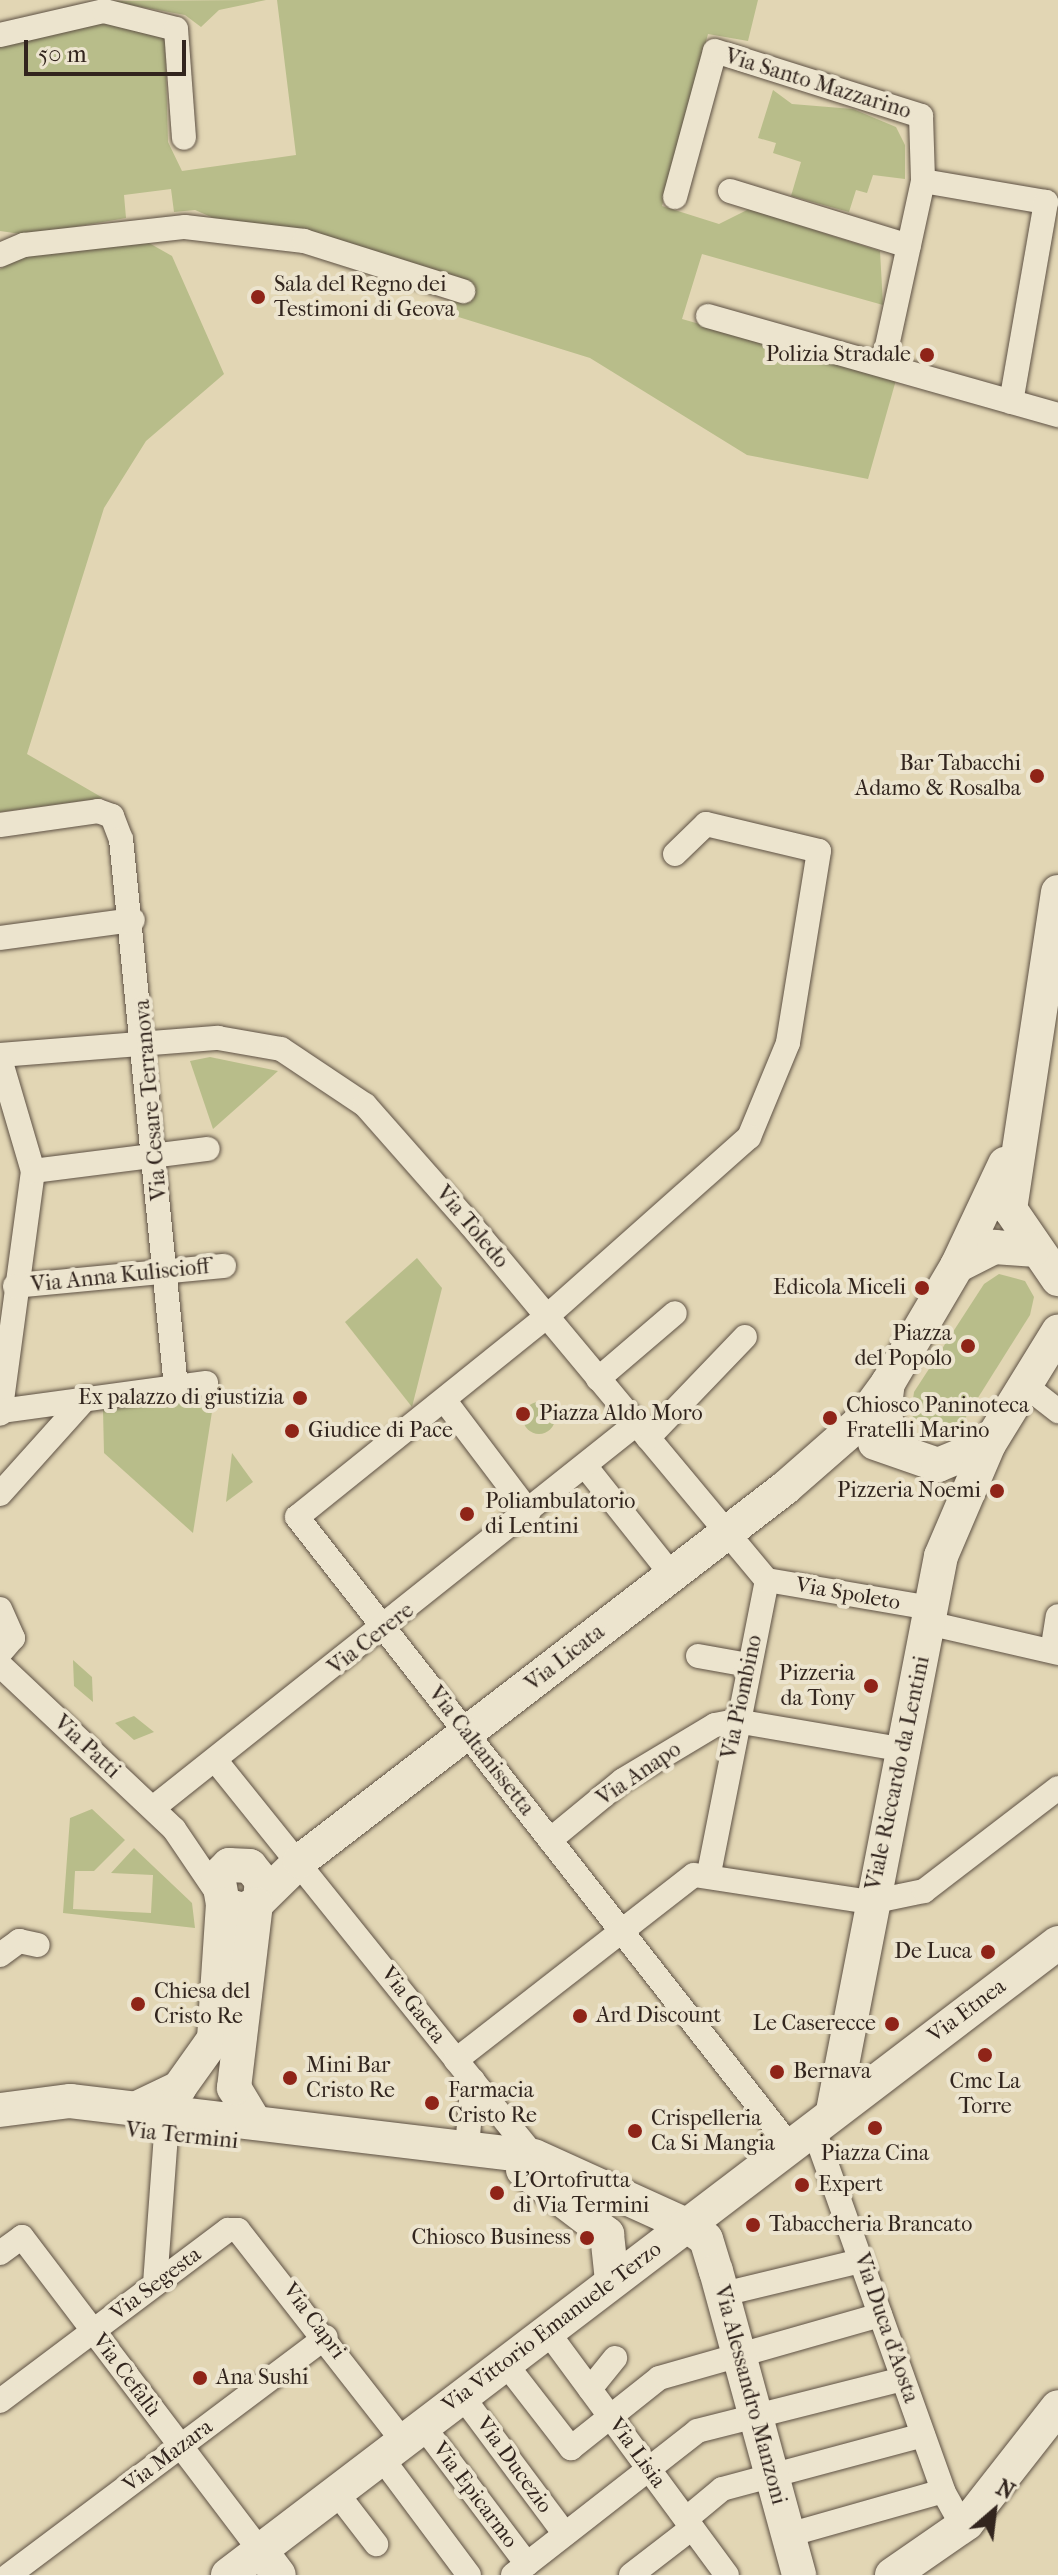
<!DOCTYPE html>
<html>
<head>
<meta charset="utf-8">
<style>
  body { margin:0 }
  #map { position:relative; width:1058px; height:2575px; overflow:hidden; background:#e2d6b4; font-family:"IM FELL French Canon",serif }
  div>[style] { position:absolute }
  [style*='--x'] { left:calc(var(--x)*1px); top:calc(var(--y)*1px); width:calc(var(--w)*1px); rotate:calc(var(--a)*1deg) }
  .green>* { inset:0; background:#b8bd8a }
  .round { border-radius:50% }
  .roads { filter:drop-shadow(0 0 2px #5e5144) drop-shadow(0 0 2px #5e5144) }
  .street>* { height:24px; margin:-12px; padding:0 12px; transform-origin:12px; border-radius:12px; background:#ece4ce }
  .secondary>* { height:34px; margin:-17px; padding:0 17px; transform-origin:17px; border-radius:17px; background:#ece4ce }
  .dots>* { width:22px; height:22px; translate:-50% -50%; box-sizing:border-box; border:4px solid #ece4ce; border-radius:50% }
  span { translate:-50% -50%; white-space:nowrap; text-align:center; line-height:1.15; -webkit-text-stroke:8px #ece4ce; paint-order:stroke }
  .street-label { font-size:22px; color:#32251e }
  .poi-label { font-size:22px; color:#32251e }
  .left { translate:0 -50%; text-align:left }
  .right { translate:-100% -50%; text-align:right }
  .north { position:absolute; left:954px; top:2471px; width:80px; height:80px; -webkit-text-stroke:6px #ece4ce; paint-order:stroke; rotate:28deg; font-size:22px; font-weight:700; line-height:32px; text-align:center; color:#32251e }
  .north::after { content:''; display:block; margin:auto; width:28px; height:36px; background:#32251e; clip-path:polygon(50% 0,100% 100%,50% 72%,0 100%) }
  .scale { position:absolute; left:24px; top:40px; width:162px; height:36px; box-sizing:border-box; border:4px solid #32251e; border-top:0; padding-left:10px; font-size:24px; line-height:28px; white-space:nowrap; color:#32251e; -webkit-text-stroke:6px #ece4ce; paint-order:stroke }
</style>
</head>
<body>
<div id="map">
  <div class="green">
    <i style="clip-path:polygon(266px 0,219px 10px,201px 27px,185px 15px,109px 1px)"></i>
    <i style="clip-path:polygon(277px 0,758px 0,748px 41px,708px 34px,662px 206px,719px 224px,749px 209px,880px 251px,883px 305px,702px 254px,682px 319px,896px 380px,868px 479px,747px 455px,590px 358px,452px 315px,451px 294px,471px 302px,473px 285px,307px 236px,232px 226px,195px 210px,174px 212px,171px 189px,124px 195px,126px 218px,28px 235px,0 231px,0 46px,103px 20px,165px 37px,168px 142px,182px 171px,296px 155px)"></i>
    <i style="clip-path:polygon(773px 90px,792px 104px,853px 109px,896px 127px,905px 145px,905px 179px,873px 175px,867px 193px,856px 190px,849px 212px,791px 196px,801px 162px,773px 153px,776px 143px,758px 138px)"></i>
    <i style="clip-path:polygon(149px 243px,172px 256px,224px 374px,146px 441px,104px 508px,27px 754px,103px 798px,0 812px,0 269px,25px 255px)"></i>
    <i style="clip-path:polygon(210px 1057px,278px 1071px,213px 1129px,190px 1061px)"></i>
    <i style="clip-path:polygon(417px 1258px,442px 1288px,412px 1407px,345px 1322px)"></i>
    <i style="clip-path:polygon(999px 1274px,1025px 1281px,1034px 1297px,1030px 1315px,959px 1428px,942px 1436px,923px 1431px,911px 1414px,914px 1392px,984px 1284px)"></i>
    <i style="clip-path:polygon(214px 1399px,193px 1533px,104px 1453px,103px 1410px)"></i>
    <i class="round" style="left:523px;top:1402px;width:32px;height:32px"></i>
    <i style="clip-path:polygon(232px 1453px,253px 1482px,226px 1502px)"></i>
    <i style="clip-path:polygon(73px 1660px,92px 1677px,93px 1702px,74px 1686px)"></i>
    <i style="clip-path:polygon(134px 1716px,154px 1732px,134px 1740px,115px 1723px)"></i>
    <i style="clip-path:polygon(92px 1809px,125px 1840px,94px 1871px,75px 1871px,73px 1909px,151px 1913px,153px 1875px,111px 1873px,134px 1848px,192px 1903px,195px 1928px,63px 1913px,70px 1818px)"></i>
  </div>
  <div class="roads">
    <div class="street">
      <i style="--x:0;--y:35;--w:107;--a:-13"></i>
      <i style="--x:104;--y:11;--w:74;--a:14"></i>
      <i style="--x:176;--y:29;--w:109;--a:85.8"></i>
      <i style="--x:923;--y:181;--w:125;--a:9.7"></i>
      <i style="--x:1046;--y:202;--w:203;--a:99.9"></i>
      <i style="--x:730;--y:191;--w:187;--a:17.1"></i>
      <i style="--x:675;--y:197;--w:151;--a:-74.7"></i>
      <i style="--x:715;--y:51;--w:216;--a:17.5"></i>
      <i style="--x:921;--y:116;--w:65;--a:88.2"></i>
      <i style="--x:923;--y:181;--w:188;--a:102.3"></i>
      <i style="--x:0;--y:255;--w:26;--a:-23"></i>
      <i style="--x:24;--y:245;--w:162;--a:-6.4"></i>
      <i style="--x:185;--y:227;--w:120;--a:6.7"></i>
      <i style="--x:304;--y:241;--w:167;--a:17.5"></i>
      <i style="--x:708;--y:316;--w:364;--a:15.8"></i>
      <i style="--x:0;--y:825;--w:99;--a:-8.1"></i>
      <i style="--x:98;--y:811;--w:15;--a:20"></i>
      <i style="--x:112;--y:816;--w:25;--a:69"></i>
      <i style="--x:121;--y:839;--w:551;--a:84.27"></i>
      <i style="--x:675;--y:854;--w:43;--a:-44.1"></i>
      <i style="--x:706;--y:824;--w:116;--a:13.4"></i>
      <i style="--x:819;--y:851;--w:194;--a:99.2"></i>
      <i style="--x:788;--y:1043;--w:102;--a:112.5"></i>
      <i style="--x:749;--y:1137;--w:271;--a:138.4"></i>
      <i style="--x:546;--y:1317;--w:319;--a:141.2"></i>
      <i style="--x:297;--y:1517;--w:798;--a:51.92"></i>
      <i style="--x:0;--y:938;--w:134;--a:-7.7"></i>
      <i style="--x:0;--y:1055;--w:219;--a:-4.5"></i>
      <i style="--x:218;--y:1038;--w:64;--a:9.9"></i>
      <i style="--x:281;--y:1049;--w:101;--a:33.7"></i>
      <i style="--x:365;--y:1105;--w:159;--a:48.6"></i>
      <i style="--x:470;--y:1224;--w:464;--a:50.2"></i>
      <i style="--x:767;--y:1580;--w:299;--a:101.2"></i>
      <i style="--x:0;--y:1059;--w:117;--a:73.6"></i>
      <i style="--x:33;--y:1171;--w:245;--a:97.7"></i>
      <i style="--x:33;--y:1171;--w:176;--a:-7.2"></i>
      <i style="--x:15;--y:1286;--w:210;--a:-5.5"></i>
      <i style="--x:598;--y:1379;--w:101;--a:-40.6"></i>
      <i style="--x:1026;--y:1386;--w:41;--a:38"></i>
      <i style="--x:445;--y:1401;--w:139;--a:52.9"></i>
      <i style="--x:1;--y:1411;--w:207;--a:-7.8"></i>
      <i style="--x:648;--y:1438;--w:140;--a:-46.2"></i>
      <i style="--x:586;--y:1467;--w:138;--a:51.5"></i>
      <i style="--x:0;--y:1494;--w:129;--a:-48.1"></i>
      <i style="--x:767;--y:1580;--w:165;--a:9.7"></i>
      <i style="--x:0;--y:1609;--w:32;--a:66"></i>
      <i style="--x:13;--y:1638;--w:20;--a:131"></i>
      <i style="--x:928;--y:1623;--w:133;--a:13"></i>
      <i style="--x:1053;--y:1646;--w:30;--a:-81"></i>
      <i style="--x:698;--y:1656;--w:51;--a:10.2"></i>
      <i style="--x:0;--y:1665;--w:239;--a:43.3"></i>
      <i style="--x:174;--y:1829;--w:75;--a:55.9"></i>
      <i style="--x:216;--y:1761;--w:383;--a:51.2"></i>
      <i style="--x:456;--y:2060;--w:301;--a:-37.9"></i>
      <i style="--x:694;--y:1875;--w:179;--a:8.7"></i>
      <i style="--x:871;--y:1902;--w:54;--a:-11.7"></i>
      <i style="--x:924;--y:1891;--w:169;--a:-37.5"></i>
      <i style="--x:153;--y:1808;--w:617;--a:-38.49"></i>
      <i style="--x:550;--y:1840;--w:94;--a:-39.4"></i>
      <i style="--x:623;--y:1780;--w:107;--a:-30.9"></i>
      <i style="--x:715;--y:1725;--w:21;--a:-11"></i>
      <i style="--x:736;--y:1721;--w:171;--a:9.7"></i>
      <i style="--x:0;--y:1955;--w:24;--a:-36"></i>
      <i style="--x:19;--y:1941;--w:19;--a:12"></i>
      <i style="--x:456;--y:2060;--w:124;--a:50.9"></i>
      <i style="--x:813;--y:2127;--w:387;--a:70.3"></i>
      <i style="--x:943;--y:2491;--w:41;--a:60.9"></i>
      <i style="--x:467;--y:2147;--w:67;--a:-84.9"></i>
      <i style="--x:0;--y:2253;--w:27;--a:-36"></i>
      <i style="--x:22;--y:2237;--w:393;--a:52.8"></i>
      <i style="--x:155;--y:2284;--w:150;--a:-85.8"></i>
      <i style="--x:723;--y:2294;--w:141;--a:-13.5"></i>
      <i style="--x:547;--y:2331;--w:303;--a:53.6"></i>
      <i style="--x:505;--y:2363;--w:108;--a:52.2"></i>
      <i style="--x:571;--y:2448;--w:112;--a:-38.5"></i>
      <i style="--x:659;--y:2378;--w:230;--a:-15.9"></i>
      <i style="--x:590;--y:2389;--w:40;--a:-51"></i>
      <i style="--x:462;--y:2396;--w:172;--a:53.3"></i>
      <i style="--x:0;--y:2401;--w:285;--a:-36.9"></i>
      <i style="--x:228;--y:2230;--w:10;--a:0"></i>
      <i style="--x:238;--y:2230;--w:268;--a:52"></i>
      <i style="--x:423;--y:2426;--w:173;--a:53"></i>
      <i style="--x:381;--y:2457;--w:147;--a:53.3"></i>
      <i style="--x:336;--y:2492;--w:66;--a:52.4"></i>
      <i style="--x:686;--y:2519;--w:47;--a:-39.8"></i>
      <i style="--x:722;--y:2489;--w:208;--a:-15"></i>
      <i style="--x:788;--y:2535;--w:161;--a:-15.8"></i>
      <i style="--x:9;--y:2575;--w:396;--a:-36.9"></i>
      <i style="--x:513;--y:2575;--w:234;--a:-38"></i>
      <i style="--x:697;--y:2431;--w:212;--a:-14.2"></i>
      <i style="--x:631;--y:2575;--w:77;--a:-37.6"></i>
    </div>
    <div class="secondary">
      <i style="--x:1058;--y:892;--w:321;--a:98.6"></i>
      <i style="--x:1010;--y:1209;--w:85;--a:55.6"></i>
      <i style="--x:957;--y:1266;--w:113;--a:-64.8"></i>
      <i style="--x:875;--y:1443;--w:67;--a:19.2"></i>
      <i style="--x:938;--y:1465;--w:55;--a:-22.4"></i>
      <i style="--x:895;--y:1446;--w:34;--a:-109"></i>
      <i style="--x:884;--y:1414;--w:31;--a:-83"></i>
      <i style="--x:888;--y:1383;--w:136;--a:-59.5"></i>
      <i style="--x:957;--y:1266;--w:42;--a:-27.2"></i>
      <i style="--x:994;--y:1247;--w:39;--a:4"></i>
      <i style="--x:260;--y:1899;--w:18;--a:-84"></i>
      <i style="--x:262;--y:1881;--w:19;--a:-129"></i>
      <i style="--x:250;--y:1866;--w:21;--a:-177"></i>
      <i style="--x:229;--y:1865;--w:16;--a:135"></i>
      <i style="--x:218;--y:1876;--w:28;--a:80"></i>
      <i style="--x:223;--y:1904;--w:21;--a:17"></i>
      <i style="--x:243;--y:1910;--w:14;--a:-25"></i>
      <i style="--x:256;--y:1904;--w:62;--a:-44.3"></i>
      <i style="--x:300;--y:1861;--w:612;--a:-37.56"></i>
      <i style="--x:785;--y:1488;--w:97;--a:-41.2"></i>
      <i style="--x:858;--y:1424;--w:51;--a:-53.8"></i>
      <i style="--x:137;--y:2108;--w:47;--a:-25.5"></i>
      <i style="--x:179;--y:2088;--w:60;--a:-54.5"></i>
      <i style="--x:214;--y:2039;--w:135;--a:-86.2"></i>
      <i style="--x:0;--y:2110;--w:71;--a:-7.3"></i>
      <i style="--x:70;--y:2101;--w:467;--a:6.8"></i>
      <i style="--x:534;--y:2156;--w:167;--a:24.4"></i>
      <i style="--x:686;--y:2225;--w:24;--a:35"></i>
      <i style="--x:706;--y:2239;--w:34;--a:73"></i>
      <i style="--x:716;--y:2271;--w:315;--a:74.7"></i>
      <i style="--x:833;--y:2111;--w:565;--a:-78.99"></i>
      <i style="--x:941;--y:1556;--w:122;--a:-66.8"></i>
      <i style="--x:989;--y:1444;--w:132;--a:-58.4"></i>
      <i style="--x:254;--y:2121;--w:39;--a:-121"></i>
      <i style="--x:234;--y:2088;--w:185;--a:-83.2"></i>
      <i style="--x:523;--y:2170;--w:106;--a:37.3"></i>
      <i style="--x:607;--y:2234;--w:47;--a:83.9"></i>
      <i style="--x:260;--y:2550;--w:31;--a:53"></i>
      <i style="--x:228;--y:2575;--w:1043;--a:-37.29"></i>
      <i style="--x:892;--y:2575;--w:91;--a:-34.7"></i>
      <i style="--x:967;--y:2523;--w:147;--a:-51.9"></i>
    </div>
  </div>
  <div class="dots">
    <i style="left:258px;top:297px;background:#8f2418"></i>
    <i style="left:927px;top:355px;background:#8f2418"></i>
    <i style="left:1037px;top:776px;background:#8f2418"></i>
    <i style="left:922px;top:1288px;background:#8f2418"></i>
    <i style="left:968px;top:1346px;background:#8f2418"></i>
    <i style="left:300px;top:1398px;background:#8f2418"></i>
    <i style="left:523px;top:1414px;background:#8f2418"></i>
    <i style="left:830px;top:1418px;background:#8f2418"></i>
    <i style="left:292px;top:1431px;background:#8f2418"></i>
    <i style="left:997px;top:1491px;background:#8f2418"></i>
    <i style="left:467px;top:1514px;background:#8f2418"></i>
    <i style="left:871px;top:1686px;background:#8f2418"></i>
    <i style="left:988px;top:1952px;background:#8f2418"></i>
    <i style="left:138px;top:2004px;background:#8f2418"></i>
    <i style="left:580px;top:2016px;background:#8f2418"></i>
    <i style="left:892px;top:2024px;background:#8f2418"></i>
    <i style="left:985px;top:2055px;background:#8f2418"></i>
    <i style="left:777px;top:2072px;background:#8f2418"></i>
    <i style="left:290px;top:2078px;background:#8f2418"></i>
    <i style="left:432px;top:2103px;background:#8f2418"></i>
    <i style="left:875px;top:2128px;background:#8f2418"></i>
    <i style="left:635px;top:2131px;background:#8f2418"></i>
    <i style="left:802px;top:2185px;background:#8f2418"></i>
    <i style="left:497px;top:2193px;background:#8f2418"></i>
    <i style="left:753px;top:2225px;background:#8f2418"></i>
    <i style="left:587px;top:2238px;background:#8f2418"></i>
    <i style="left:200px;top:2378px;background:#8f2418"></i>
  </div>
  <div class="street-label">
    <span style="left:818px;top:84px;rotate:17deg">Via Santo Mazzarino</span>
    <span style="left:151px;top:1100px;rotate:-95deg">Via Cesare Terranova</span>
    <span style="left:472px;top:1227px;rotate:50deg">Via Toledo</span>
    <span style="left:120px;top:1276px;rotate:-6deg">Via Anna Kuliscioff</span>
    <span style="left:848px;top:1594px;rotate:10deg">Via Spoleto</span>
    <span style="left:371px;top:1639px;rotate:-38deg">Via Cerere</span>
    <span style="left:565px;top:1658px;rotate:-38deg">Via Licata</span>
    <span style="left:742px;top:1697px;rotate:-78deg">Via Piombino</span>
    <span style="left:87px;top:1747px;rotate:43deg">Via Patti</span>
    <span style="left:481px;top:1751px;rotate:52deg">Via Caltanissetta</span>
    <span style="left:898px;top:1773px;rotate:-78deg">Viale Riccardo da Lentini</span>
    <span style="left:639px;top:1774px;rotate:-34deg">Via Anapo</span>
    <span style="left:413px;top:2005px;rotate:52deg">Via Gaeta</span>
    <span style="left:967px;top:2011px;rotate:-37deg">Via Etnea</span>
    <span style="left:182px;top:2136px;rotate:6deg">Via Termini</span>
    <span style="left:156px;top:2284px;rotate:-37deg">Via Segesta</span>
    <span style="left:314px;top:2321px;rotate:53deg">Via Capri</span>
    <span style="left:552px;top:2327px;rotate:-37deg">Via Vittorio Emanuele Terzo</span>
    <span style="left:886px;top:2328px;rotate:71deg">Via Duca d'Aosta</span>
    <span style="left:126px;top:2375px;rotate:53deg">Via Cefalù</span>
    <span style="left:750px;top:2395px;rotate:75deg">Via Alessandro Manzoni</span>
    <span style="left:637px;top:2453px;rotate:54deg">Via Lisia</span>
    <span style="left:168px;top:2456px;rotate:-37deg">Via Mazara</span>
    <span style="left:514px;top:2465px;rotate:54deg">Via Ducezio</span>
    <span style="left:475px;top:2495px;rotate:53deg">Via Epicarmo</span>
  </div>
  <div class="poi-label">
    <span class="left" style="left:274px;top:297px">Sala del Regno dei<br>Testimoni di Geova</span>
    <span class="right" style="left:911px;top:355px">Polizia Stradale</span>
    <span class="right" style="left:1021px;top:776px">Bar Tabacchi<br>Adamo &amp; Rosalba</span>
    <span class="right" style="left:906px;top:1288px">Edicola Miceli</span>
    <span class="right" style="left:952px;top:1346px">Piazza<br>del Popolo</span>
    <span class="right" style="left:284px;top:1398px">Ex palazzo di giustizia</span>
    <span class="left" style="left:846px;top:1418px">Chiosco Paninoteca<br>Fratelli Marino</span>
    <span class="left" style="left:539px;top:1414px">Piazza Aldo Moro</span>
    <span class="left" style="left:308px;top:1431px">Giudice di Pace</span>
    <span class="right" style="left:981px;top:1491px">Pizzeria Noemi</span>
    <span class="left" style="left:485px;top:1514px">Poliambulatorio<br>di Lentini</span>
    <span class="right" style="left:855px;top:1686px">Pizzeria<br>da Tony</span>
    <span class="right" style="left:972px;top:1952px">De Luca</span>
    <span class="left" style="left:154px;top:2004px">Chiesa del<br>Cristo Re</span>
    <span class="left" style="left:596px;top:2016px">Ard Discount</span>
    <span class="right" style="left:876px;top:2024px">Le Caserecce</span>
    <span class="left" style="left:306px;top:2078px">Mini Bar<br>Cristo Re</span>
    <span class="left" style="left:793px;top:2072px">Bernava</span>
    <span style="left:985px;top:2094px">Cmc La<br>Torre</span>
    <span class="left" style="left:448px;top:2103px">Farmacia<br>Cristo Re</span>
    <span class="left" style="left:651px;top:2131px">Crispelleria<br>Ca Si Mangia</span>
    <span style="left:875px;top:2154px">Piazza Cina</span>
    <span class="left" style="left:513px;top:2193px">L'Ortofrutta<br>di Via Termini</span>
    <span class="left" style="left:818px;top:2185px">Expert</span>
    <span class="left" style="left:769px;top:2225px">Tabaccheria Brancato</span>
    <span class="right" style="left:571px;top:2238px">Chiosco Business</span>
    <span class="left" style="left:216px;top:2378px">Ana Sushi</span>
  </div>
  <div class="north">N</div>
  <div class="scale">50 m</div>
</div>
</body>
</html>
